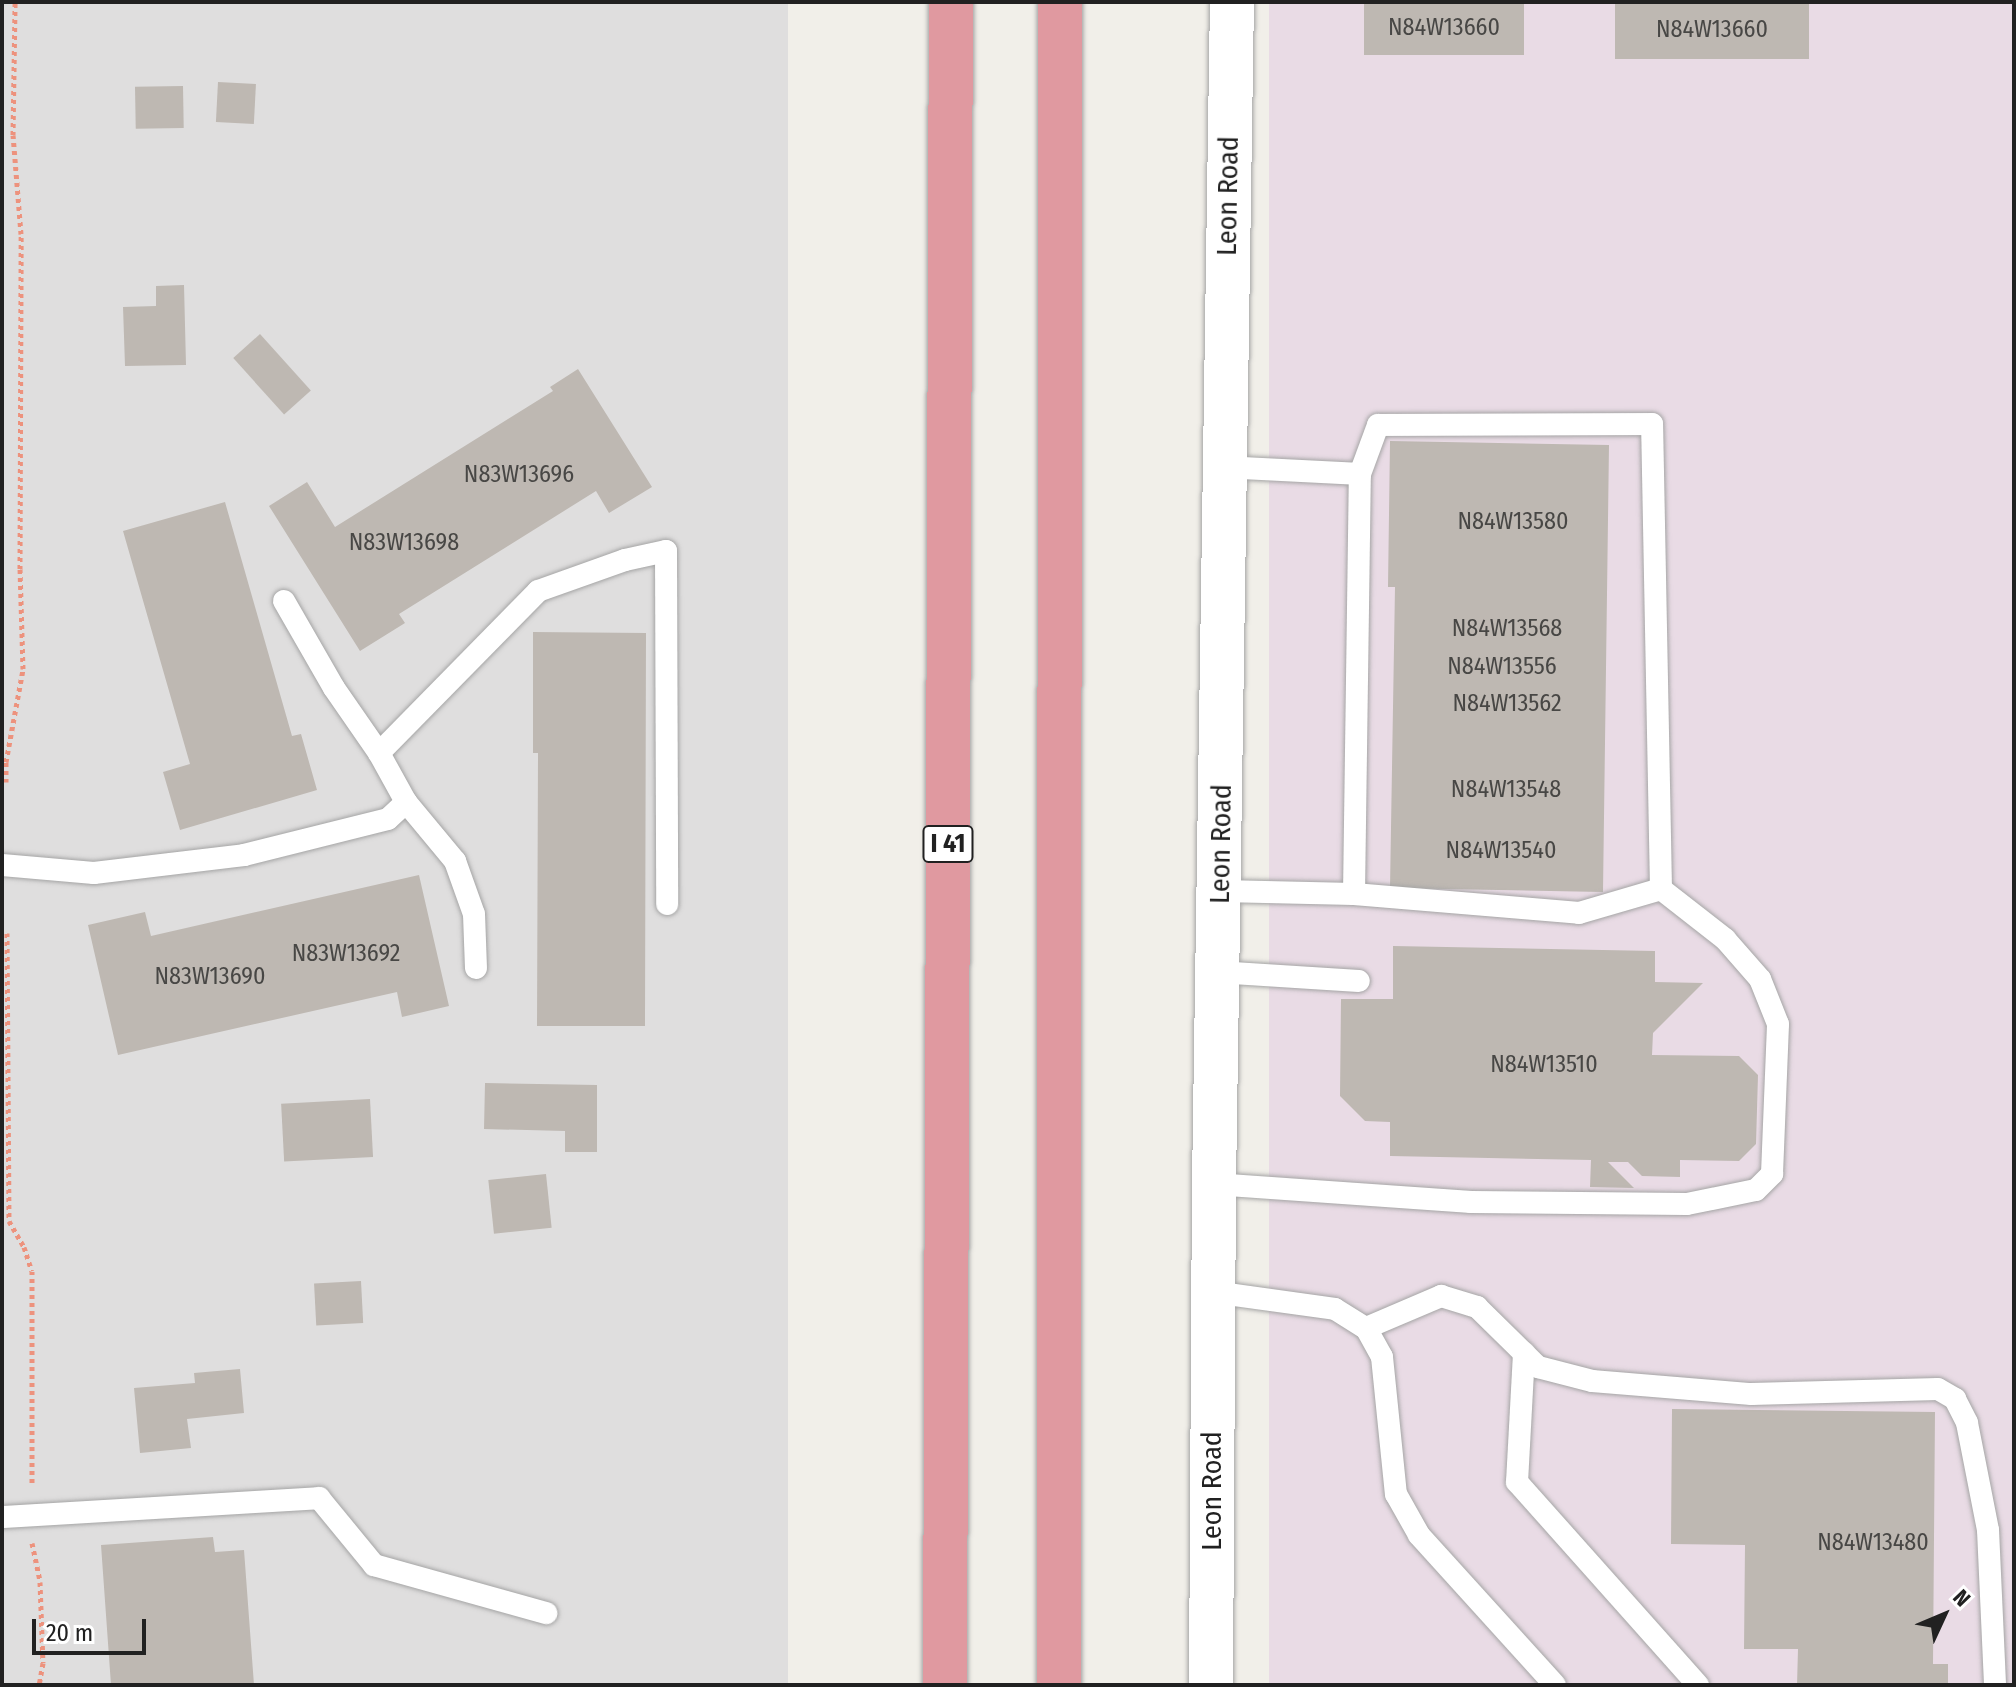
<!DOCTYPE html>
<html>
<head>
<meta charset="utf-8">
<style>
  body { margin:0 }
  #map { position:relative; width:2016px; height:1687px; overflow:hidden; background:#f1efe9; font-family:"Fira Sans Condensed",sans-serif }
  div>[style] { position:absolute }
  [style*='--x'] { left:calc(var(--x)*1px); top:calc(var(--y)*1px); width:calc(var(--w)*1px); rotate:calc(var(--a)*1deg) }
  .residential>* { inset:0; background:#dfdede; transform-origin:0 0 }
  .industrial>* { inset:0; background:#e9dbe5; transform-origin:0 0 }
  .building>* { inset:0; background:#beb8b2; transform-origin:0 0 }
  .path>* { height:5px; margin-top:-2.5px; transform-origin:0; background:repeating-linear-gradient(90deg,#ed927d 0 4px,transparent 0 8px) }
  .roads { filter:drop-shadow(0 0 2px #a5a5a5) drop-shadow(0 0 2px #a5a5a5) }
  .lane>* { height:22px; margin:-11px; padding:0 11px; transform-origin:11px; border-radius:11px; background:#fff }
  .street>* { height:44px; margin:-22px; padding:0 22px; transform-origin:22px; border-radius:22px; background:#fff }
  .highway>* { height:44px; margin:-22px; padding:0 22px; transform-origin:22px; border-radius:22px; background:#e099a0 }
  span { translate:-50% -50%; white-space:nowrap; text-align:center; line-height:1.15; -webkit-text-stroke:6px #fff; paint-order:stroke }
  .number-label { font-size:24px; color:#484745 }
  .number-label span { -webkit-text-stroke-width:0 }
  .shield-label span { padding:2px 6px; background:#fff; border:2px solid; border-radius:6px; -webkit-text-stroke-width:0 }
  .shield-label { font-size:26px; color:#212121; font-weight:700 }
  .street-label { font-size:28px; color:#212121 }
  .frame { position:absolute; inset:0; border:4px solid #212121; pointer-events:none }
  .north { position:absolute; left:1904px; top:1575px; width:80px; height:80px; -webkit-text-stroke:6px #fff; paint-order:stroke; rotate:46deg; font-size:22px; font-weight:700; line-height:32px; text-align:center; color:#212121 }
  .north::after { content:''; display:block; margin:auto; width:28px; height:36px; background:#212121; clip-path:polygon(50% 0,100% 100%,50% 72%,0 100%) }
  .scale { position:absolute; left:32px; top:1619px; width:114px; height:36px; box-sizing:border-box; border:4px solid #212121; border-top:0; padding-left:10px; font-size:24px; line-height:28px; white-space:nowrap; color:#212121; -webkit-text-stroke:6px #fff; paint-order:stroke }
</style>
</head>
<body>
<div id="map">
  <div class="residential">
    <i style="left:2px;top:2px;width:786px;height:1683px"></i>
  </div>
  <div class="industrial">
    <i style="left:1269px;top:2px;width:745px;height:1683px"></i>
  </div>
  <div class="building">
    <i style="left:1364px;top:2px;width:160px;height:53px"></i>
    <i style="left:1615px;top:2px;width:194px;height:57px"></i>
    <i style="left:218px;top:82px;width:38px;height:40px;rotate:3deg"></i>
    <i style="left:183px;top:86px;width:42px;height:48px;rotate:89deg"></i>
    <i style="clip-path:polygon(184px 285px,186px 365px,125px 366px,123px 307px,156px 306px,156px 286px)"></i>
    <i style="left:260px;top:334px;width:76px;height:36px;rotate:48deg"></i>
    <i style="clip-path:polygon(578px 369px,652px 487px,609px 513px,596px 491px,399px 614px,405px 623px,360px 651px,269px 506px,307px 482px,335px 527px,553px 391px,550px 387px)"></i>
    <i style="clip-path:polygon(1390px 441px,1609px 445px,1603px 892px,1390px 888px,1395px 587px,1388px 587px)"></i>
    <i style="clip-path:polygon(225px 502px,292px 736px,301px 734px,317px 790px,180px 830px,163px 772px,190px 764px,123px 531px)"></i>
    <i style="clip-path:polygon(533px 632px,646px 633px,645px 1026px,537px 1026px,538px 753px,533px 753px)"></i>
    <i style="clip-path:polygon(419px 875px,449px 1006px,402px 1017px,397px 992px,118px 1055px,88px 925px,145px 912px,151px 936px)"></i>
    <i style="clip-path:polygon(1393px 946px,1655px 951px,1655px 982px,1703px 983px,1653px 1033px,1652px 1055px,1739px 1056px,1758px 1075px,1756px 1144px,1739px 1161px,1680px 1160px,1680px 1177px,1642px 1176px,1628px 1162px,1608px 1162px,1634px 1188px,1590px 1187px,1591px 1160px,1390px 1156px,1390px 1122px,1365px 1121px,1340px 1096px,1341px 999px,1393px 999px)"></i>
    <i style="clip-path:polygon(485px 1083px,597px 1085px,597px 1152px,565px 1152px,565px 1131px,484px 1129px)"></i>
    <i style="left:370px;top:1099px;width:58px;height:89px;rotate:87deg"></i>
    <i style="left:546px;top:1174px;width:54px;height:58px;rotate:84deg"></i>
    <i style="left:361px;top:1281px;width:42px;height:47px;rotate:87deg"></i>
    <i style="clip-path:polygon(240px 1369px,244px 1413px,187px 1419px,191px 1448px,140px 1453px,134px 1388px,195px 1383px,194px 1373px)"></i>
    <i style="clip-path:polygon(1672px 1409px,1935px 1412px,1933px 1664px,1948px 1664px,1948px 1685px,1797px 1685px,1798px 1649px,1744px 1649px,1745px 1545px,1671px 1544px)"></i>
    <i style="clip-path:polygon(213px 1537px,215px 1552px,244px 1550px,254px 1685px,111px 1685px,101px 1545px)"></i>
  </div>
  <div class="path">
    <i style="--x:6;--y:782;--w:20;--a:-90"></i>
    <i style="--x:6;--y:762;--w:95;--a:-79.6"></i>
    <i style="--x:23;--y:669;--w:100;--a:-91.7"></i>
    <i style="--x:20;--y:569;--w:335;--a:-89.8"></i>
    <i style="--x:21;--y:234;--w:99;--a:-94.6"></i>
    <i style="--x:13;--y:135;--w:133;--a:-89.1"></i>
    <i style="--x:7;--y:933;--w:288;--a:89.6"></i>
    <i style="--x:9;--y:1221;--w:30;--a:60"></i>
    <i style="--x:24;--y:1247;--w:25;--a:72"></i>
    <i style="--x:32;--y:1271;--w:214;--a:90"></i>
    <i style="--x:32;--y:1543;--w:40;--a:78"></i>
    <i style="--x:40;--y:1582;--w:81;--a:87.9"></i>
    <i style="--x:43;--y:1663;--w:22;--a:100"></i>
  </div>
  <div class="roads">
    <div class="lane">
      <i style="--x:284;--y:601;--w:100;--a:60.1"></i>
      <i style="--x:334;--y:688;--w:79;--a:55.3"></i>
      <i style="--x:406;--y:802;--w:77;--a:50.3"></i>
      <i style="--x:455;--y:861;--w:56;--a:70.3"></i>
      <i style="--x:474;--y:914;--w:54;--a:87.9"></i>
      <i style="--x:2;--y:865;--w:92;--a:5"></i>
      <i style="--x:94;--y:873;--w:151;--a:-6.8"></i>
      <i style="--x:244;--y:855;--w:148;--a:-14"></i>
      <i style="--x:388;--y:819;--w:25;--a:-43"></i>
      <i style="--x:406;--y:802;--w:56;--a:-118.9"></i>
      <i style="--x:379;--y:753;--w:227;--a:-45.5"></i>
      <i style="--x:538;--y:591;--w:92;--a:-19.6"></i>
      <i style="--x:625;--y:560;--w:42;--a:-12.4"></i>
      <i style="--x:666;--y:551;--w:353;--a:89.8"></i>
      <i style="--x:1221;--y:891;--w:133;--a:1.3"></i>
      <i style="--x:1354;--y:894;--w:420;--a:-89.2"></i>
      <i style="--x:1360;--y:474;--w:137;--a:-177.1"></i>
      <i style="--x:1354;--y:894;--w:226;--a:4.8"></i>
      <i style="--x:1579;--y:913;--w:85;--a:-16.3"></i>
      <i style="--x:1661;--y:889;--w:465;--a:-91.1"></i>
      <i style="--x:1652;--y:424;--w:274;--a:179.8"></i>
      <i style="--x:1378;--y:425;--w:52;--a:110.2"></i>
      <i style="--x:1217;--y:972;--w:142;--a:3.6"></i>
      <i style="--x:1214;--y:1184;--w:258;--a:4"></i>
      <i style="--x:1471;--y:1202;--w:216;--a:0.5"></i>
      <i style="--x:1687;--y:1204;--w:70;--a:-11.5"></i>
      <i style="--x:1756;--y:1190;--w:23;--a:-45"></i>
      <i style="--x:1772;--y:1174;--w:150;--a:-87.7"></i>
      <i style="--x:1778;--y:1024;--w:48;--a:-111.8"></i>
      <i style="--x:1760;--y:979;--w:53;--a:-131.2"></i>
      <i style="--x:1725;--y:939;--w:81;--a:-142"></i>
      <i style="--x:1213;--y:1292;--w:123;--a:7.9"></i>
      <i style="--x:1335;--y:1309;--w:36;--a:32"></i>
      <i style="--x:1366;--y:1328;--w:33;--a:61"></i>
      <i style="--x:1382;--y:1357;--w:138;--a:84.2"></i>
      <i style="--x:1396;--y:1494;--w:47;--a:60.7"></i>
      <i style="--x:1419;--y:1535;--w:202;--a:47.8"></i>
      <i style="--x:1366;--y:1328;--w:82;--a:-23.1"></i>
      <i style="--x:1441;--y:1296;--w:38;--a:17"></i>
      <i style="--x:1477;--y:1307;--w:86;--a:44.5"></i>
      <i style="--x:1538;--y:1367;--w:56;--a:14.5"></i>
      <i style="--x:1592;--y:1381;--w:160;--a:4.7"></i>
      <i style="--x:1751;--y:1394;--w:187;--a:-1.5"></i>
      <i style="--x:1938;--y:1389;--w:20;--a:30"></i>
      <i style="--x:1955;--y:1399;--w:27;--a:63"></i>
      <i style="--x:1967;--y:1423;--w:109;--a:78.9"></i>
      <i style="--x:1988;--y:1530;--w:155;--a:87.4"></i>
      <i style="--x:1524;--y:1353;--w:129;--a:93.1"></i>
      <i style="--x:1517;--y:1482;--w:272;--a:48.3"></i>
      <i style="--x:2;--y:1517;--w:318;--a:-3.4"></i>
      <i style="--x:319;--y:1498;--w:87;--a:50.6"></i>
      <i style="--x:374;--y:1565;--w:179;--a:15.6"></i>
    </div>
    <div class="street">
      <i style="--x:1211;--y:1685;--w:501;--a:-89.66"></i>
      <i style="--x:1214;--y:1184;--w:1182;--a:-89.13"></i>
    </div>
    <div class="highway">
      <i style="--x:945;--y:1685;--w:1683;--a:-89.8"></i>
      <i style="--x:1059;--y:1685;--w:1683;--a:-89.97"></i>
    </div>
  </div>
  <div class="number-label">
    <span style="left:1444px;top:28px">N84W13660</span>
    <span style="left:1712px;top:30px">N84W13660</span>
    <span style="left:519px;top:475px">N83W13696</span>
    <span style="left:1513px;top:522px">N84W13580</span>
    <span style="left:404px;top:543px">N83W13698</span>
    <span style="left:1507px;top:629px">N84W13568</span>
    <span style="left:1502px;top:667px">N84W13556</span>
    <span style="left:1507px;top:704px">N84W13562</span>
    <span style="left:1506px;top:790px">N84W13548</span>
    <span style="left:1501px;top:851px">N84W13540</span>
    <span style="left:346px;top:954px">N83W13692</span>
    <span style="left:210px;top:977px">N83W13690</span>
    <span style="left:1544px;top:1065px">N84W13510</span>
    <span style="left:1873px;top:1543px">N84W13480</span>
  </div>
  <div class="shield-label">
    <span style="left:948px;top:844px">I 41</span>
  </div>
  <div class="street-label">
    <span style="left:1228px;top:196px;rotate:-89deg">Leon Road</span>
    <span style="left:1221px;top:844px;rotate:-89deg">Leon Road</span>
    <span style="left:1212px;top:1491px;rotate:-90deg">Leon Road</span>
  </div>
  <div class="frame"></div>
  <div class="north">N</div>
  <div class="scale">20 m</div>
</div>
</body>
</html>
